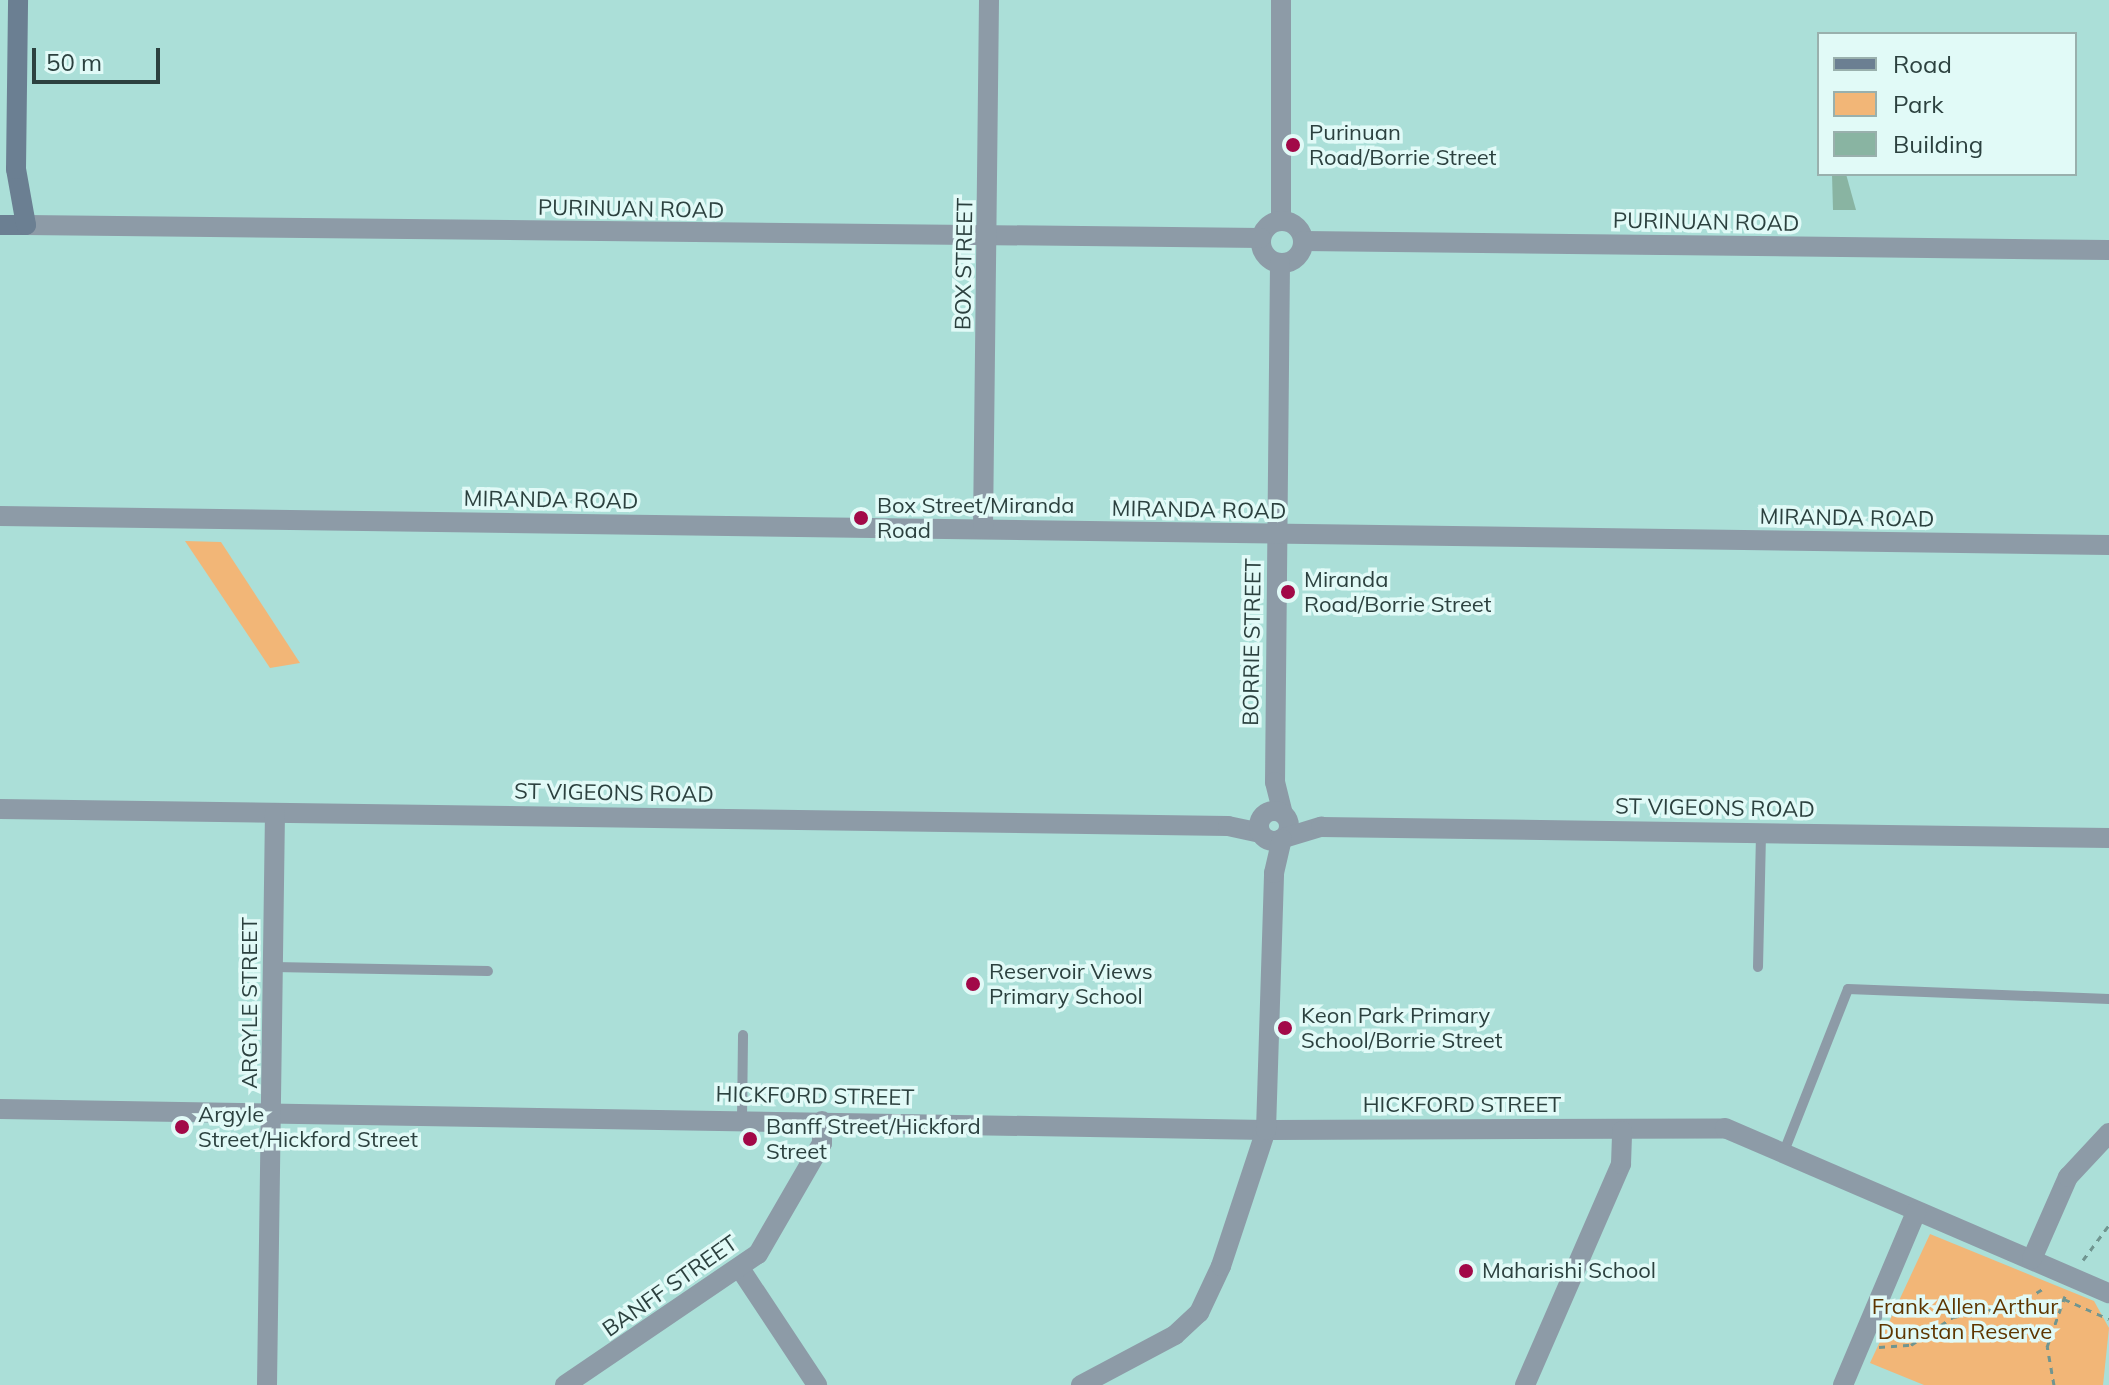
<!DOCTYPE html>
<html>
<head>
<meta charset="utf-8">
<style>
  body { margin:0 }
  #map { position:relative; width:2109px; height:1385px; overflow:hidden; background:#abdfd8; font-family:Mulish,sans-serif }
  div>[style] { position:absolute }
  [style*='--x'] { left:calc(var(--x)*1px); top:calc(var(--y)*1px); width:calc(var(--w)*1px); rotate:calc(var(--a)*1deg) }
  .green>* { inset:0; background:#f2b677 }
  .building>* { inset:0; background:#89b4a2 }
  .path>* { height:3px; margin-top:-1.5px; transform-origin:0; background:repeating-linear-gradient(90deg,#709590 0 6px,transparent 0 12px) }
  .lane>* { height:10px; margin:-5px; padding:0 5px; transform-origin:5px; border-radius:5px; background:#8d9ba7 }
  .street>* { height:20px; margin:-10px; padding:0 10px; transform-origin:10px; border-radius:10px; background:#8d9ba7 }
  .street>.ring { margin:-10px; padding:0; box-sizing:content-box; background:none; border:20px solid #8d9ba7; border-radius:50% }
  .secondary>* { height:20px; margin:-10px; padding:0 10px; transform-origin:10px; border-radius:10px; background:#6b7f92 }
  .dots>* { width:22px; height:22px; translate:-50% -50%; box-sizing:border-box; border:4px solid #e1faf7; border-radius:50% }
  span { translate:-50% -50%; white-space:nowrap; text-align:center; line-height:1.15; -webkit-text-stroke:7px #e1faf7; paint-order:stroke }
  .poi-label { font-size:22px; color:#2c413f }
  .left { translate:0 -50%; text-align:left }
  .street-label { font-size:22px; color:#2c413f }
  .park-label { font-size:22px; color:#5e3600 }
  .legend { position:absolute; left:1817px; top:32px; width:260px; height:144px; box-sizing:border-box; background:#e1faf7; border:2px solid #99b0ad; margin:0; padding:10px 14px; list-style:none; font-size:24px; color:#2c413f }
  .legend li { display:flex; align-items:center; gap:16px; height:40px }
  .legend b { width:40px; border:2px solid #99b0ad }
  .scale { position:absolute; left:32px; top:48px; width:128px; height:36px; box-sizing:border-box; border:4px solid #2c413f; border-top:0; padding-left:10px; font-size:24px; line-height:28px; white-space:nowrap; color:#2c413f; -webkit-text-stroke:6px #e1faf7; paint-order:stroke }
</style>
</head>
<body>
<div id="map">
  <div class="green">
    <i style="clip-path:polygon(185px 541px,221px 542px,300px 663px,270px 668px)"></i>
    <i style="clip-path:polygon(1930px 1234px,2094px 1301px,2109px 1328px,2103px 1385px,1924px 1385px,1870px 1363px)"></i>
  </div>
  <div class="building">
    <i style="clip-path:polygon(1832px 174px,1846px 174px,1856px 210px,1833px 210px)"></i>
  </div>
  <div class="path">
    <i style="--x:2083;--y:1260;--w:44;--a:-53.4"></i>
    <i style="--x:2064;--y:1299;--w:49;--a:24"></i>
    <i style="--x:1879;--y:1347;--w:32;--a:-4"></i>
    <i style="--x:1911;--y:1345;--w:50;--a:-33.7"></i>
    <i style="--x:1953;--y:1317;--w:64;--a:-10.8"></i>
    <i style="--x:2016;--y:1305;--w:31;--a:-31"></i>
    <i style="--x:2054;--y:1385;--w:39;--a:-100"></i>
    <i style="--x:2047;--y:1347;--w:54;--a:-70.6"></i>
  </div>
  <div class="lane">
    <i style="--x:274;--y:967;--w:214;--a:1.1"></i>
    <i style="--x:1758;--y:967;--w:134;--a:-88.7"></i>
    <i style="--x:742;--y:1119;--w:84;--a:-89.3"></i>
    <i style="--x:1783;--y:1154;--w:177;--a:-68.5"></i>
    <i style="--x:1848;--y:989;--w:261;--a:2.2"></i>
  </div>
  <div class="street">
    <i style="--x:1281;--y:0;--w:221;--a:90"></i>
    <i class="ring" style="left:1261px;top:221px;width:22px;height:22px"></i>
    <i style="--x:26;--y:225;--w:1235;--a:0.6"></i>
    <i style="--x:1303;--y:241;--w:806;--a:0.64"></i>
    <i style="--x:1280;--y:263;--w:519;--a:90.55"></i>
    <i style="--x:1275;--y:782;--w:32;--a:76"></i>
    <i style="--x:0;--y:516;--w:2109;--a:0.79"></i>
    <i style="--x:983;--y:529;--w:529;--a:-89.35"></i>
    <i style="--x:0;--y:809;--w:1228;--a:0.79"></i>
    <i style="--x:1228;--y:826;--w:33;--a:12"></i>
    <i class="ring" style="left:1259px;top:811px;width:10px;height:10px"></i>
    <i style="--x:1284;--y:838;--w:39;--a:-17"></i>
    <i style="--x:1321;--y:827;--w:788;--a:0.8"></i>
    <i style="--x:0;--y:1109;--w:1266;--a:0.95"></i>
    <i style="--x:1266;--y:1130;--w:459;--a:-0.2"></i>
    <i style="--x:1725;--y:1128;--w:418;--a:23.3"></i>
    <i style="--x:2032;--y:1259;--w:90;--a:-66.3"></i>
    <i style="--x:2068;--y:1177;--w:60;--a:-47"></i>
    <i style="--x:741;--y:1270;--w:138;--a:56.5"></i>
    <i style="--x:267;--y:1385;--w:572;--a:-89.2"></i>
    <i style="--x:565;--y:1385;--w:233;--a:-34.2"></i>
    <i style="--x:758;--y:1254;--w:128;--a:-60"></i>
    <i style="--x:822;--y:1143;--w:22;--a:-90"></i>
    <i style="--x:1081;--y:1385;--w:106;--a:-28"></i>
    <i style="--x:1175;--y:1335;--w:33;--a:-43"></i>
    <i style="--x:1199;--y:1313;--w:52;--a:-64.9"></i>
    <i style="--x:1221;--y:1266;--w:143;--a:-71.7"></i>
    <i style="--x:1266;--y:1130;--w:257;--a:-88.2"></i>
    <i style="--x:1274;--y:873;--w:35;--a:-77"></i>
    <i style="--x:1525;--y:1385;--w:241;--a:-66.5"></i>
    <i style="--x:1621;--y:1164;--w:33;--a:-88"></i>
    <i style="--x:1843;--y:1385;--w:188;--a:-67.1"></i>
  </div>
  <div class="secondary">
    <i style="--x:0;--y:225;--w:26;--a:0"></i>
    <i style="--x:26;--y:225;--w:57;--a:-100.1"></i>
    <i style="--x:16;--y:169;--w:169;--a:-89.3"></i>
  </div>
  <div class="dots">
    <i style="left:1293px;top:145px;background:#a20948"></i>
    <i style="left:861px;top:518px;background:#a20948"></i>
    <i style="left:1288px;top:592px;background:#a20948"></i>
    <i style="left:973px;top:984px;background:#a20948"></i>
    <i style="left:1285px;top:1028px;background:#a20948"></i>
    <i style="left:182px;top:1127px;background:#a20948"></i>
    <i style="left:750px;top:1139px;background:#a20948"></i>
    <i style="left:1466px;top:1271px;background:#a20948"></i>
  </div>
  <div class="poi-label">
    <span class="left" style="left:1309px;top:145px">Purinuan<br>Road/Borrie Street</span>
    <span class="left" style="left:877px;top:518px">Box Street/Miranda<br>Road</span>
    <span class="left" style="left:1304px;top:592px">Miranda<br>Road/Borrie Street</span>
    <span class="left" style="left:989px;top:984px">Reservoir Views<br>Primary School</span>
    <span class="left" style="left:1301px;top:1028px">Keon Park Primary<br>School/Borrie Street</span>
    <span class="left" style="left:198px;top:1127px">Argyle<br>Street/Hickford Street</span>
    <span class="left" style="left:766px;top:1139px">Banff Street/Hickford<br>Street</span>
    <span class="left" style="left:1482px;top:1271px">Maharishi School</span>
  </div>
  <div class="street-label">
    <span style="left:631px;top:209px;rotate:1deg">PURINUAN ROAD</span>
    <span style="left:1706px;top:222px;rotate:1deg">PURINUAN ROAD</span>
    <span style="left:964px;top:264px;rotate:-89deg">BOX STREET</span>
    <span style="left:551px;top:500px;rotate:1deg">MIRANDA ROAD</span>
    <span style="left:1199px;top:510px;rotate:1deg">MIRANDA ROAD</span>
    <span style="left:1847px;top:518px;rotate:1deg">MIRANDA ROAD</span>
    <span style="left:1252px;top:642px;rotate:-89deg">BORRIE STREET</span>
    <span style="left:614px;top:793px;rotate:1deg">ST VIGEONS ROAD</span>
    <span style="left:1715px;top:808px;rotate:1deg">ST VIGEONS ROAD</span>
    <span style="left:250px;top:1003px;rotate:-90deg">ARGYLE STREET</span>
    <span style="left:815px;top:1096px;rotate:1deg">HICKFORD STREET</span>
    <span style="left:1462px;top:1105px">HICKFORD STREET</span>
    <span style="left:670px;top:1286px;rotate:-35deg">BANFF STREET</span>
  </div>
  <div class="park-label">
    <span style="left:1965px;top:1319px">Frank Allen Arthur<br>Dunstan Reserve</span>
  </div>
  <ul class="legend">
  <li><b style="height:10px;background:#6b7f92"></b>Road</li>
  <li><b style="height:22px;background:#f2b677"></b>Park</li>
  <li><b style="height:22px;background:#89b4a2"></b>Building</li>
  </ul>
  <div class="scale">50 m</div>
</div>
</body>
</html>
